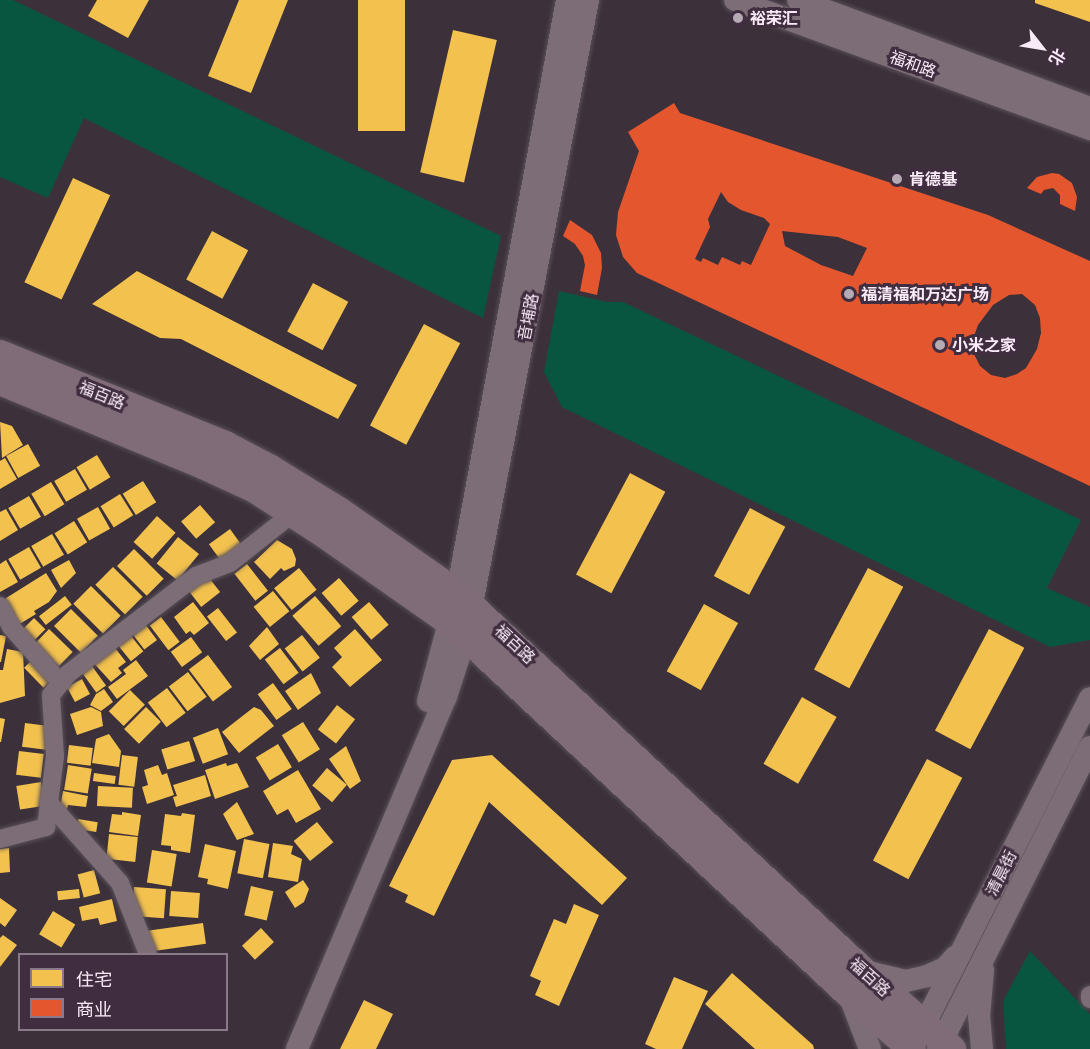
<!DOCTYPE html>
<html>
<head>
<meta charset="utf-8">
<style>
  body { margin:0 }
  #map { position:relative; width:1090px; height:1049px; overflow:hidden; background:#3c313b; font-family:"PT Sans","Noto Sans SC",sans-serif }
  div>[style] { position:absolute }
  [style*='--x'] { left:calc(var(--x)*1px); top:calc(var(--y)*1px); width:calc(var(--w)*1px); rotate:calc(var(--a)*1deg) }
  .green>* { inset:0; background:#08563f }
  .homes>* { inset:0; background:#f2c14e; transform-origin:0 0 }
  .shops>* { inset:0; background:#e4572e }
  .roads { filter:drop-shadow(0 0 2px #595058) drop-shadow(0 0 2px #595058) }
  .minor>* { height:18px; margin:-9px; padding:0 9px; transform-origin:9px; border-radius:9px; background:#7d6d76 }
  .tertiary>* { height:22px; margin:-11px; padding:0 11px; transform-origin:11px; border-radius:11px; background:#7d6d76 }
  .primary>* { height:28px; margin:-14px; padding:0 14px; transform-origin:14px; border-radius:14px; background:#7f6c78 }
  .dots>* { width:16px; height:16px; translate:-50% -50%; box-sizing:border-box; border:3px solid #402d3f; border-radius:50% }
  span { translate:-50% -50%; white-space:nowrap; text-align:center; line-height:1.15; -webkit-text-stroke:6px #402d3f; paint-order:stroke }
  .poi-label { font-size:16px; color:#f8ebf7; font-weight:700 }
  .left { translate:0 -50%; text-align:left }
  .street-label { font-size:16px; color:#f8ebf7 }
  .legend { position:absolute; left:18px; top:953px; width:210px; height:78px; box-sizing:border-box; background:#402d3f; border:2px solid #8a7989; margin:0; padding:8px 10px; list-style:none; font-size:18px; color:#f8ebf7 }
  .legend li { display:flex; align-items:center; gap:12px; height:30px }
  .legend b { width:30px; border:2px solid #8a7989 }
  .north { position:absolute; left:1012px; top:18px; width:60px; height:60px; -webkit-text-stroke:4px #402d3f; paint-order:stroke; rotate:121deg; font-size:16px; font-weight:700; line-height:24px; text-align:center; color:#f8ebf7 }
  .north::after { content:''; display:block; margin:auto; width:21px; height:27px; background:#f8ebf7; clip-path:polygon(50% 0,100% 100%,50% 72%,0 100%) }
</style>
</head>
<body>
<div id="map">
  <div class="green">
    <i style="clip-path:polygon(0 0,13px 0,501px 236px,483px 318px,84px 118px,48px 198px,0 177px)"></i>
    <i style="clip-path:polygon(559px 291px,607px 302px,623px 302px,1081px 520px,1047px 588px,1090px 607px,1090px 640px,1050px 647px,562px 407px,544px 372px)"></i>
    <i style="clip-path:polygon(1030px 951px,1090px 1014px,1090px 1049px,1006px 1049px,1003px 1001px)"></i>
  </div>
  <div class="homes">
    <i style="clip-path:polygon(97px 0,149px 0,128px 38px,88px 16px)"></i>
    <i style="clip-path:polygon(239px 0,288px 0,251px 93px,208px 76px)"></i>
    <i style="left:358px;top:0;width:47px;height:131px"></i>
    <i style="clip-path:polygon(1035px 0,1090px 0,1090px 22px,1035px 3px)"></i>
    <i style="left:453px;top:30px;width:45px;height:146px;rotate:13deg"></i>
    <i style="left:73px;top:178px;width:41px;height:115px;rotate:25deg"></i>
    <i style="left:212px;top:231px;width:41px;height:55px;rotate:28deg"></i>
    <i style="clip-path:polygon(137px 271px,357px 385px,338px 419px,181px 339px,160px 338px,92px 304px)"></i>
    <i style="left:313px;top:283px;width:40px;height:55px;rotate:28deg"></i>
    <i style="left:424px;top:324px;width:41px;height:115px;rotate:28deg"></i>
    <i style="clip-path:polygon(0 422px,12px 426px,23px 445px,2px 458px)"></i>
    <i style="left:28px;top:444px;width:25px;height:25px;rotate:61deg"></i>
    <i style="left:97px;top:455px;width:26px;height:24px;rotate:59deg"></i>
    <i style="clip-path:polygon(5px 458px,17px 479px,0 489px,0 461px)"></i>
    <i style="left:75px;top:469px;width:24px;height:24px;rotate:60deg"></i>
    <i style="left:630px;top:473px;width:40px;height:115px;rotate:28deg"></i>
    <i style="left:143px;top:481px;width:25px;height:24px;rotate:58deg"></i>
    <i style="left:51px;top:482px;width:26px;height:23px;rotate:59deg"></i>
    <i style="left:120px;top:494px;width:25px;height:23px;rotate:58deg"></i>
    <i style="left:29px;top:496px;width:24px;height:24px;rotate:60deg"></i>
    <i style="left:200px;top:505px;width:23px;height:25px;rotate:49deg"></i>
    <i style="left:98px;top:507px;width:25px;height:24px;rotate:61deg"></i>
    <i style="left:750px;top:508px;width:40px;height:77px;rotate:28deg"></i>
    <i style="clip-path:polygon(6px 509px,18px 530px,0 541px,0 512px)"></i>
    <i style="left:157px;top:516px;width:25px;height:35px;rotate:42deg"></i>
    <i style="left:74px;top:521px;width:25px;height:23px;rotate:58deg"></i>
    <i style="left:230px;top:529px;width:24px;height:26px;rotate:54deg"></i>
    <i style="left:52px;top:534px;width:24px;height:24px;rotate:60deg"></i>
    <i style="left:178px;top:537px;width:27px;height:34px;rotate:39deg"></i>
    <i style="clip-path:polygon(277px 540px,292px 549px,296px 559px,295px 566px,284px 571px,281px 568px,270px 579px,254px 562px)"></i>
    <i style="left:29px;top:547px;width:24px;height:24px;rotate:60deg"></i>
    <i style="left:134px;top:549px;width:42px;height:24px;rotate:45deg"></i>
    <i style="clip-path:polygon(6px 560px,18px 582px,0 592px,0 564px)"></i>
    <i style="clip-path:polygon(69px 560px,76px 573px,61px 588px,51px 570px)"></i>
    <i style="left:247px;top:564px;width:34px;height:16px;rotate:52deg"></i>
    <i style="left:113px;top:567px;width:42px;height:25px;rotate:45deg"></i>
    <i style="left:299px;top:568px;width:28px;height:32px;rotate:51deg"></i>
    <i style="left:868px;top:568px;width:40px;height:115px;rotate:28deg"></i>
    <i style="clip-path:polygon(46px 573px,57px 591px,49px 602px,34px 611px,36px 614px,18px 625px,3px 600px)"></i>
    <i style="left:206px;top:574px;width:23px;height:24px;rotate:52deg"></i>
    <i style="left:339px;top:578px;width:30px;height:23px;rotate:49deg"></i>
    <i style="left:91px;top:586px;width:42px;height:25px;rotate:45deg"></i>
    <i style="left:273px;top:591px;width:26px;height:25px;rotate:51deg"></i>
    <i style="left:65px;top:596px;width:11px;height:33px;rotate:52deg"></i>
    <i style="left:315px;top:596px;width:40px;height:30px;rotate:49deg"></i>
    <i style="clip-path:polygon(193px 602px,209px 623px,194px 635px,190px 631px,186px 634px,174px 617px)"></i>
    <i style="left:369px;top:602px;width:30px;height:23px;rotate:49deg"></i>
    <i style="left:704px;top:604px;width:39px;height:77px;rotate:29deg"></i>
    <i style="left:218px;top:608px;width:31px;height:14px;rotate:52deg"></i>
    <i style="left:71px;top:609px;width:38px;height:24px;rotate:45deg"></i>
    <i style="left:161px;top:617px;width:31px;height:14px;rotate:53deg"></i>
    <i style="left:34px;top:618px;width:16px;height:18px;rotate:45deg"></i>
    <i style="left:142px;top:620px;width:25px;height:16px;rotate:53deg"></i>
    <i style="clip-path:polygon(267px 627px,279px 644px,260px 660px,249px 646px)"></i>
    <i style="left:49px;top:629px;width:33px;height:20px;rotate:44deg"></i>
    <i style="clip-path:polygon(355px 629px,382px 660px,350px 687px,332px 667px,342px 657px,334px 648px)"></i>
    <i style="left:989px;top:629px;width:40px;height:115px;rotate:28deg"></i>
    <i style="left:127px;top:631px;width:26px;height:16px;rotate:51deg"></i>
    <i style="clip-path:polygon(0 635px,6px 636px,1px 662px,0 662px)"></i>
    <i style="left:302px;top:635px;width:29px;height:22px;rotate:52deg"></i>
    <i style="left:191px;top:637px;width:19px;height:25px;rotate:54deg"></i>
    <i style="clip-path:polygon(112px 644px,126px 662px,118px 668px,122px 673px,111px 682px,91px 660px)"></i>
    <i style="left:280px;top:648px;width:31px;height:19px;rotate:53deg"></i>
    <i style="clip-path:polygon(7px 649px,23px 652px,25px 696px,0 703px,0 670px,3px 670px)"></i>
    <i style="left:208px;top:655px;width:40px;height:24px;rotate:53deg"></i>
    <i style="left:32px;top:660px;width:28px;height:11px;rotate:46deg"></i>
    <i style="clip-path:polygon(136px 660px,148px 676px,117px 699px,108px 687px,126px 674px,123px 670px)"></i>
    <i style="left:89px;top:662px;width:29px;height:12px;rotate:54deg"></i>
    <i style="left:188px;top:672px;width:31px;height:24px;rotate:53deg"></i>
    <i style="clip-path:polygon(311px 673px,321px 693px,298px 710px,285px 691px)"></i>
    <i style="left:82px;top:679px;width:17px;height:17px;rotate:62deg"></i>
    <i style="left:273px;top:683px;width:32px;height:19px;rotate:54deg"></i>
    <i style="left:167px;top:688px;width:31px;height:24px;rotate:53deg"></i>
    <i style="clip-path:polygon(104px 689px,113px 702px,101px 711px,90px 705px,96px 694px)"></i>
    <i style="left:130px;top:690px;width:21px;height:30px;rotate:45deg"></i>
    <i style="left:802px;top:697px;width:40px;height:77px;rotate:30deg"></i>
    <i style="left:337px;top:705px;width:23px;height:31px;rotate:38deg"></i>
    <i style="clip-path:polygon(91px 707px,101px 712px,103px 726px,77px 735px,70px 714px)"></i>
    <i style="left:146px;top:707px;width:21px;height:31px;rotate:45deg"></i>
    <i style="clip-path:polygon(254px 707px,261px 710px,274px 726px,239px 753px,222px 732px)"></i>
    <i style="clip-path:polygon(0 718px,5px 719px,1px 742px,0 742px)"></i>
    <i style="left:303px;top:722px;width:32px;height:25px;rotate:58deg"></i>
    <i style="left:25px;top:723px;width:24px;height:24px;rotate:7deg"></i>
    <i style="left:218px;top:728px;width:28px;height:27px;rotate:69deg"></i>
    <i style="clip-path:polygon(109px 734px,121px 751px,119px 767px,92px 763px,96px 739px)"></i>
    <i style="left:189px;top:741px;width:21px;height:29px;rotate:73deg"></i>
    <i style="left:278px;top:744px;width:27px;height:26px;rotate:59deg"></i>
    <i style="left:69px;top:745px;width:24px;height:18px;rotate:7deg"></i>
    <i style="clip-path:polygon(346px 746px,361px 781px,350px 789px,329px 759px)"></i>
    <i style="left:19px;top:751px;width:25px;height:24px;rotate:7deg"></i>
    <i style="left:122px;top:755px;width:16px;height:30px;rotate:7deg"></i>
    <i style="clip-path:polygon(492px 755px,627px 878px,602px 905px,489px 802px,434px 916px,405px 902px,408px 895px,389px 886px,452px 760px)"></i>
    <i style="left:927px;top:759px;width:40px;height:115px;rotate:28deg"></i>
    <i style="clip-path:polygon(226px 763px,227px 766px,237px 763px,249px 787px,215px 799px,205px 770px)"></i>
    <i style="left:68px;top:765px;width:24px;height:25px;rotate:9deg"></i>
    <i style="clip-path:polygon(158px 765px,162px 775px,167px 773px,174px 795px,147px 804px,142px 787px,148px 785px,144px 770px)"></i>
    <i style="left:327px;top:768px;width:26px;height:23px;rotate:40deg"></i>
    <i style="clip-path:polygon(298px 770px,321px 809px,296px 823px,288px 809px,277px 815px,263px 791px)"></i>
    <i style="left:94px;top:773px;width:22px;height:8px;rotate:8deg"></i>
    <i style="clip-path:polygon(205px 775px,211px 796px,176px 807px,173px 797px,177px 796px,173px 785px)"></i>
    <i style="left:41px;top:782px;width:24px;height:25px;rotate:81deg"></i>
    <i style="left:98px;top:786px;width:35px;height:20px;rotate:3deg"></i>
    <i style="clip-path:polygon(63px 791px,88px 796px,86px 807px,68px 805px,67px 809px,60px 808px)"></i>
    <i style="clip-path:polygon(237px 802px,254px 834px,237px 840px,223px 814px)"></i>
    <i style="clip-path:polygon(122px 812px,141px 815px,138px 836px,109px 832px,112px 814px,122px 815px)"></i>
    <i style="clip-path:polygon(182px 813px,195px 815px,190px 853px,171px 850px,171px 846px,161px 845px,165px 814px,181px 816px)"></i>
    <i style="left:78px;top:819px;width:20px;height:10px;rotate:9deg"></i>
    <i style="left:317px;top:822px;width:26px;height:30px;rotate:51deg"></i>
    <i style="left:109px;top:834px;width:29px;height:25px;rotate:6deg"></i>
    <i style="left:244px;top:839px;width:26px;height:35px;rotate:11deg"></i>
    <i style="clip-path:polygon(273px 843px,293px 846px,291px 854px,302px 859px,298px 882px,268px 877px)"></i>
    <i style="clip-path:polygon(205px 844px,236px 851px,228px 889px,207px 884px,208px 879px,198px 877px)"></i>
    <i style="clip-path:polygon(9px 848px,10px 872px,0 873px,0 849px)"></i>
    <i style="left:152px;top:850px;width:25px;height:33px;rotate:9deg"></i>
    <i style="left:94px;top:870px;width:24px;height:17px;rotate:75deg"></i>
    <i style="clip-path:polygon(303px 880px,309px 889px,304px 902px,295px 908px,285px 892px)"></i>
    <i style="left:251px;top:886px;width:23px;height:30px;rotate:13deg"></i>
    <i style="left:134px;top:887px;width:32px;height:29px;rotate:4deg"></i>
    <i style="left:79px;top:889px;width:9px;height:22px;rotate:84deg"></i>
    <i style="left:171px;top:891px;width:29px;height:25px;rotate:4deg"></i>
    <i style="clip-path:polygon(0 898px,17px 910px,5px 927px,0 923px)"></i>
    <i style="clip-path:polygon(112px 899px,117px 921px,100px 925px,98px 918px,82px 921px,79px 907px)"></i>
    <i style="clip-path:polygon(574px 904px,599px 915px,559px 1006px,535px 995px,541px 981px,530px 976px,554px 919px,566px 924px)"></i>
    <i style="left:53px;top:911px;width:26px;height:27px;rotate:31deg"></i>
    <i style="left:203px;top:923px;width:21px;height:58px;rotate:82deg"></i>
    <i style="left:261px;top:928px;width:19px;height:26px;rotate:47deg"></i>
    <i style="clip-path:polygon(3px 935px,17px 945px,0 967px,0 938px)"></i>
    <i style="clip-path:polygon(732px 973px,813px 1045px,814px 1049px,755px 1049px,705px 1004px)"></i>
    <i style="clip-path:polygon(674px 977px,708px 991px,682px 1049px,656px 1049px,645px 1044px)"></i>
    <i style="clip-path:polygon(364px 1000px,393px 1014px,376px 1049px,340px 1049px)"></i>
  </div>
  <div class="shops">
    <i style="clip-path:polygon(evenodd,674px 103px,680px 113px,988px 215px,1090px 261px,1090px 486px,637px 273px,623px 257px,616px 235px,618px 212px,639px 151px,628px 132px,674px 103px,721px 192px,728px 202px,741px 210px,764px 218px,770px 224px,751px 265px,742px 261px,740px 265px,722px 257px,718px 265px,703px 258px,701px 262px,695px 259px,710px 227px,708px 219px,721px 192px,674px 103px,782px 231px,838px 237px,867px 248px,853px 276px,821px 265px,785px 246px,782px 231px,674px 103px,1022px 294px,1035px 305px,1040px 318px,1041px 333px,1037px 349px,1026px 368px,1017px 374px,1005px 378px,991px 375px,980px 366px,974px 354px,973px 339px,978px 325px,993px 305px,1009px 295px,1022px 294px)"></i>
    <i style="clip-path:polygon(1052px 173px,1059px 174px,1072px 183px,1077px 197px,1075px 211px,1060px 204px,1060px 195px,1053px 188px,1044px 190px,1041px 194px,1027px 188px,1037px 177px)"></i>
    <i style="clip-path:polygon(570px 220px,592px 235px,601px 253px,602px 268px,597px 295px,580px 291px,585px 265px,583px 256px,575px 244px,563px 236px)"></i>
  </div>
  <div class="roads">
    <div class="minor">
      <i style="--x:0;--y:606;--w:24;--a:62"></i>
      <i style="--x:11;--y:627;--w:75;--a:48.2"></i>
      <i style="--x:49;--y:803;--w:107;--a:48.4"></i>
      <i style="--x:120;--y:883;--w:76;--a:68.5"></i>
      <i style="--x:0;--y:839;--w:48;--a:-14.6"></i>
      <i style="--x:46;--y:827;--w:72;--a:-82.8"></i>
      <i style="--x:55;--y:756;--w:61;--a:-93.8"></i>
      <i style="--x:51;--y:695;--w:28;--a:-51"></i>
      <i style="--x:69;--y:673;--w:160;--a:-37.4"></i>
      <i style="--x:196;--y:576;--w:36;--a:-21"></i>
      <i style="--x:230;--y:563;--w:80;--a:-38.4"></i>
      <i style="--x:1090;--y:995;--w:4;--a:90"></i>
    </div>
    <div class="tertiary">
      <i style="--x:735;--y:0;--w:378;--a:20"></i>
      <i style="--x:798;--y:0;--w:311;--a:20.3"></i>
      <i style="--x:428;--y:701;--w:112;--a:-75"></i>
      <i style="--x:457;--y:593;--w:603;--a:-79.49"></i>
      <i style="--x:864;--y:971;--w:43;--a:13.4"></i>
      <i style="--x:906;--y:981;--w:22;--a:-13"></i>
      <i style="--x:927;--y:976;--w:20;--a:-24"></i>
      <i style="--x:945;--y:968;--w:15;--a:-48"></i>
      <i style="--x:850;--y:997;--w:56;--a:69"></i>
      <i style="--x:917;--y:1039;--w:382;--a:-63.1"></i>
      <i style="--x:297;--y:1049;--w:382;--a:-67.1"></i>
      <i style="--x:446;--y:697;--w:65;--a:-72.1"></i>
      <i style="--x:466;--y:635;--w:647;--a:-79.12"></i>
      <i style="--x:938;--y:1049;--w:338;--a:-63.3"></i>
      <i style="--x:982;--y:1049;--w:32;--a:-95"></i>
      <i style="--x:979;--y:1017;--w:47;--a:-85.1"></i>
    </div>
    <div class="primary">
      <i style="--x:0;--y:354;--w:243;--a:22"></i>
      <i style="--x:225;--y:445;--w:50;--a:27.6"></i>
      <i style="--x:269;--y:468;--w:82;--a:31.6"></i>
      <i style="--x:339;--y:511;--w:144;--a:34.8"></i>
      <i style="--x:457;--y:593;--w:553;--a:42.95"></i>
      <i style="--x:862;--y:970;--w:120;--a:41.3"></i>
      <i style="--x:0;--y:381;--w:220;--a:22.5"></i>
      <i style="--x:203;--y:465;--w:57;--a:24.8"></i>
      <i style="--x:255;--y:489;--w:85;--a:32.9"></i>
      <i style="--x:326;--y:535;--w:153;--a:35.1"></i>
      <i style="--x:451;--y:623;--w:543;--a:42.98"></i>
      <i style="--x:848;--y:993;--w:85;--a:41.2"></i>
    </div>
  </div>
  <div class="dots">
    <i style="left:738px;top:18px;background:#b6aab5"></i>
    <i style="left:897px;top:179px;background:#b6aab5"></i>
    <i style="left:849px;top:294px;background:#b6aab5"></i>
    <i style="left:940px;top:345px;background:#b6aab5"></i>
  </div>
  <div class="poi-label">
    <span class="left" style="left:750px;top:18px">裕荣汇</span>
    <span class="left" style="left:909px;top:179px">肯德基</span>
    <span class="left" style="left:861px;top:294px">福清福和万达广场</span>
    <span class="left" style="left:952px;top:345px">小米之家</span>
  </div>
  <div class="street-label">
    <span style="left:913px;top:64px;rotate:20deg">福和路</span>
    <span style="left:528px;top:317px;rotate:-79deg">音埔路</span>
    <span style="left:102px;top:395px;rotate:22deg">福百路</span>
    <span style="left:515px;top:644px;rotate:43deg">福百路</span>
    <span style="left:1001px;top:873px;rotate:-63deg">清晨街</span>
    <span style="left:870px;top:977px;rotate:42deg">福百路</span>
  </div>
  <ul class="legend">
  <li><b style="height:16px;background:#f2c14e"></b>住宅</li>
  <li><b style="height:16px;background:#e4572e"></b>商业</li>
  </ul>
  <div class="north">北</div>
</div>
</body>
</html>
